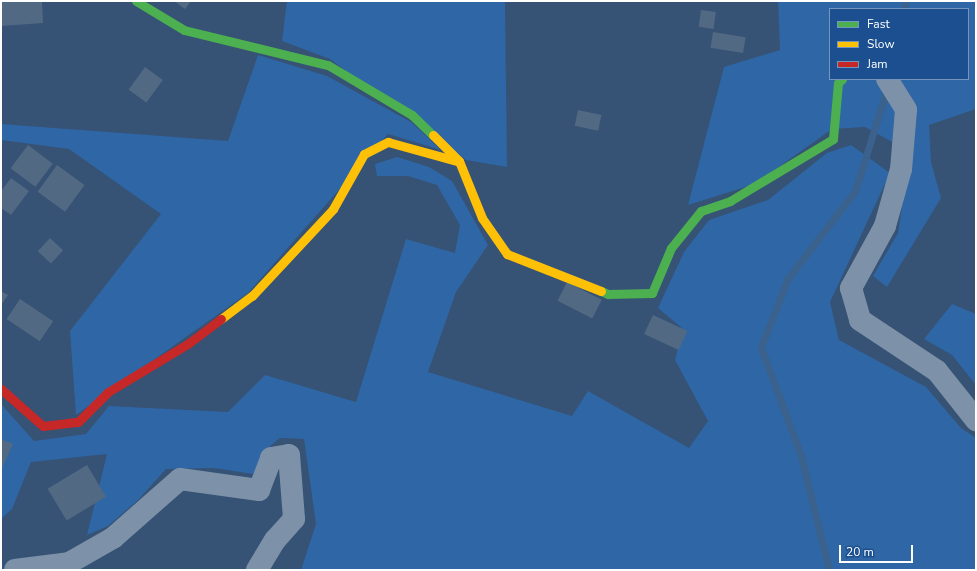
<!DOCTYPE html>
<html>
<head>
<meta charset="utf-8">
<style>
  body { margin:0 }
  #map { position:relative; width:977px; height:571px; overflow:hidden; background:#365274; font-family:"Nunito Sans",sans-serif }
  div>[style] { position:absolute }
  [style*='--x'] { left:calc(var(--x)*1px); top:calc(var(--y)*1px); width:calc(var(--w)*1px); rotate:calc(var(--a)*1deg) }
  .green>* { inset:0; background:#2f66a5 }
  .stream>* { height:7px; margin:-3.5px; padding:0 3.5px; transform-origin:3.5px; border-radius:3.5px; background:#3b618d }
  .building>* { inset:0; background:#526984; transform-origin:0 0 }
  .street>* { height:22px; margin:-11px; padding:0 11px; transform-origin:11px; border-radius:11px; background:#7d92a8 }
  .fast>* { height:9px; margin:-4.5px; padding:0 4.5px; transform-origin:4.5px; border-radius:4.5px; background:#4caf50 }
  .slow>* { height:9px; margin:-4.5px; padding:0 4.5px; transform-origin:4.5px; border-radius:4.5px; background:#ffc107 }
  .jam>* { height:9px; margin:-4.5px; padding:0 4.5px; transform-origin:4.5px; border-radius:4.5px; background:#c62828 }
  span { translate:-50% -50%; white-space:nowrap; text-align:center; line-height:1.15; -webkit-text-stroke:3.5px #1b4f8f; paint-order:stroke }
  .frame { position:absolute; inset:0; border:2px solid #fff; pointer-events:none }
  .legend { position:absolute; left:829px; top:8px; width:140px; height:72px; box-sizing:border-box; background:#1b4f8f; border:1px solid #7695bc; margin:0; padding:5px 7px; list-style:none; font-size:12px; color:#fff }
  .legend li { display:flex; align-items:center; gap:8px; height:20px }
  .legend b { width:20px; border:1px solid #7695bc }
  .scale { position:absolute; left:839px; top:545px; width:74px; height:18px; box-sizing:border-box; border:2px solid #fff; border-top:0; padding-left:5px; font-size:12px; line-height:14px; white-space:nowrap; color:#fff; -webkit-text-stroke:3px #1b4f8f; paint-order:stroke }
</style>
</head>
<body>
<div id="map">
  <div class="green">
    <i style="clip-path:polygon(287px 1px,505px 1px,507px 167px,466px 160px,330px 59px,282px 41px)"></i>
    <i style="clip-path:polygon(evenodd,778px 1px,976px 1px,976px 109px,929px 125px,931px 162px,941px 198px,887px 287px,873px 276px,898px 233px,908px 167px,896px 144px,865px 127px,832px 129px,755px 184px,688px 205px,724px 67px,780px 50px,778px 1px,830px 9px,968px 9px,968px 79px,830px 79px,830px 9px)"></i>
    <i style="clip-path:polygon(258px 55px,327px 76px,411px 122px,441px 150px,388px 134px,248px 293px,76px 415px,70px 331px,161px 214px,69px 149px,1px 140px,1px 124px,228px 141px)"></i>
    <i style="clip-path:polygon(851px 145px,890px 173px,830px 302px,839px 340px,926px 387px,961px 428px,976px 438px,976px 570px,301px 570px,316px 524px,304px 439px,280px 438px,269px 447px,253px 474px,214px 468px,166px 469px,139px 499px,108px 526px,87px 535px,107px 454px,31px 462px,12px 509px,1px 519px,1px 404px,34px 441px,86px 434px,109px 406px,228px 412px,265px 375px,356px 402px,406px 239px,455px 253px,460px 225px,437px 185px,408px 176px,377px 176px,375px 164px,397px 157px,429px 167px,452px 181px,488px 245px,456px 292px,428px 372px,572px 416px,588px 391px,689px 448px,708px 421px,675px 360px,683px 329px,658px 308px,684px 252px,709px 220px,768px 200px,827px 153px)"></i>
    <i style="clip-path:polygon(952px 304px,976px 314px,976px 385px,952px 355px,924px 339px)"></i>
  </div>
  <div class="stream">
    <i style="--x:904;--y:9;--w:8;--a:-83"></i>
    <i style="--x:829;--y:570;--w:117;--a:-103.8"></i>
    <i style="--x:801;--y:456;--w:116;--a:-110.2"></i>
    <i style="--x:761;--y:347;--w:74;--a:-68.6"></i>
    <i style="--x:788;--y:278;--w:110;--a:-52.4"></i>
    <i style="--x:855;--y:191;--w:107;--a:-72.6"></i>
  </div>
  <div class="building">
    <i style="clip-path:polygon(1px 1px,42px 1px,43px 23px,1px 26px)"></i>
    <i style="clip-path:polygon(174px 1px,191px 1px,185px 9px)"></i>
    <i style="left:701px;top:10px;width:15px;height:17px;rotate:8deg"></i>
    <i style="left:713px;top:32px;width:33px;height:16px;rotate:9deg"></i>
    <i style="left:145px;top:67px;width:22px;height:28px;rotate:36deg"></i>
    <i style="left:578px;top:110px;width:24px;height:16px;rotate:12deg"></i>
    <i style="left:28px;top:145px;width:31px;height:29px;rotate:37deg"></i>
    <i style="left:57px;top:165px;width:34px;height:33px;rotate:36deg"></i>
    <i style="clip-path:polygon(11px 178px,29px 191px,11px 215px,1px 208px,1px 191px)"></i>
    <i style="left:50px;top:238px;width:18px;height:18px;rotate:43deg"></i>
    <i style="left:567px;top:282px;width:39px;height:21px;rotate:27deg"></i>
    <i style="clip-path:polygon(1px 291px,8px 295px,1px 305px)"></i>
    <i style="left:20px;top:299px;width:40px;height:24px;rotate:34deg"></i>
    <i style="left:653px;top:315px;width:38px;height:21px;rotate:25deg"></i>
    <i style="clip-path:polygon(1px 439px,13px 444px,1px 471px)"></i>
    <i style="left:87px;top:465px;width:37px;height:46px;rotate:59deg"></i>
  </div>
  <div class="street">
    <i style="--x:887;--y:79;--w:36;--a:58"></i>
    <i style="--x:906;--y:110;--w:59;--a:94.8"></i>
    <i style="--x:901;--y:169;--w:59;--a:105.7"></i>
    <i style="--x:885;--y:226;--w:71;--a:118.7"></i>
    <i style="--x:851;--y:288;--w:33;--a:74"></i>
    <i style="--x:860;--y:320;--w:92;--a:33.5"></i>
    <i style="--x:937;--y:371;--w:63;--a:51.5"></i>
    <i style="--x:15;--y:570;--w:54;--a:-7.4"></i>
    <i style="--x:69;--y:563;--w:51;--a:-29.6"></i>
    <i style="--x:113;--y:538;--w:89;--a:-41.4"></i>
    <i style="--x:180;--y:479;--w:80;--a:7.9"></i>
    <i style="--x:259;--y:490;--w:34;--a:-69"></i>
    <i style="--x:271;--y:458;--w:18;--a:-9"></i>
    <i style="--x:289;--y:455;--w:64;--a:85.5"></i>
    <i style="--x:294;--y:519;--w:28;--a:132"></i>
    <i style="--x:275;--y:540;--w:35;--a:121"></i>
  </div>
  <div class="fast">
    <i style="--x:136;--y:1;--w:56;--a:31.1"></i>
    <i style="--x:184;--y:30;--w:148;--a:13.7"></i>
    <i style="--x:328;--y:65;--w:98;--a:30.8"></i>
    <i style="--x:412;--y:115;--w:29;--a:44"></i>
    <i style="--x:601;--y:291;--w:8;--a:23"></i>
    <i style="--x:608;--y:294;--w:44;--a:-1.3"></i>
    <i style="--x:652;--y:293;--w:49;--a:-67.1"></i>
    <i style="--x:671;--y:248;--w:48;--a:-51"></i>
    <i style="--x:701;--y:211;--w:31;--a:-19"></i>
    <i style="--x:730;--y:201;--w:120;--a:-31"></i>
    <i style="--x:833;--y:139;--w:56;--a:-84.9"></i>
    <i style="--x:838;--y:83;--w:6;--a:-45"></i>
  </div>
  <div class="slow">
    <i style="--x:433;--y:135;--w:37;--a:45"></i>
    <i style="--x:459;--y:161;--w:61;--a:68"></i>
    <i style="--x:482;--y:218;--w:44;--a:55.2"></i>
    <i style="--x:507;--y:254;--w:101;--a:21.5"></i>
    <i style="--x:221;--y:319;--w:39;--a:-37"></i>
    <i style="--x:252;--y:296;--w:119;--a:-47"></i>
    <i style="--x:333;--y:209;--w:63;--a:-60.6"></i>
    <i style="--x:364;--y:154;--w:27;--a:-27"></i>
    <i style="--x:388;--y:142;--w:72;--a:15.4"></i>
  </div>
  <div class="jam">
    <i style="--x:1;--y:389;--w:56;--a:41.4"></i>
    <i style="--x:43;--y:426;--w:35;--a:-7"></i>
    <i style="--x:78;--y:422;--w:42;--a:-45"></i>
    <i style="--x:108;--y:392;--w:95;--a:-31.2"></i>
    <i style="--x:189;--y:343;--w:40;--a:-37"></i>
  </div>
  <div class="frame"></div>
  <ul class="legend">
  <li><b style="height:5px;background:#4caf50"></b>Fast</li>
  <li><b style="height:5px;background:#ffc107"></b>Slow</li>
  <li><b style="height:5px;background:#c62828"></b>Jam</li>
  </ul>
  <div class="scale">20 m</div>
</div>
</body>
</html>
